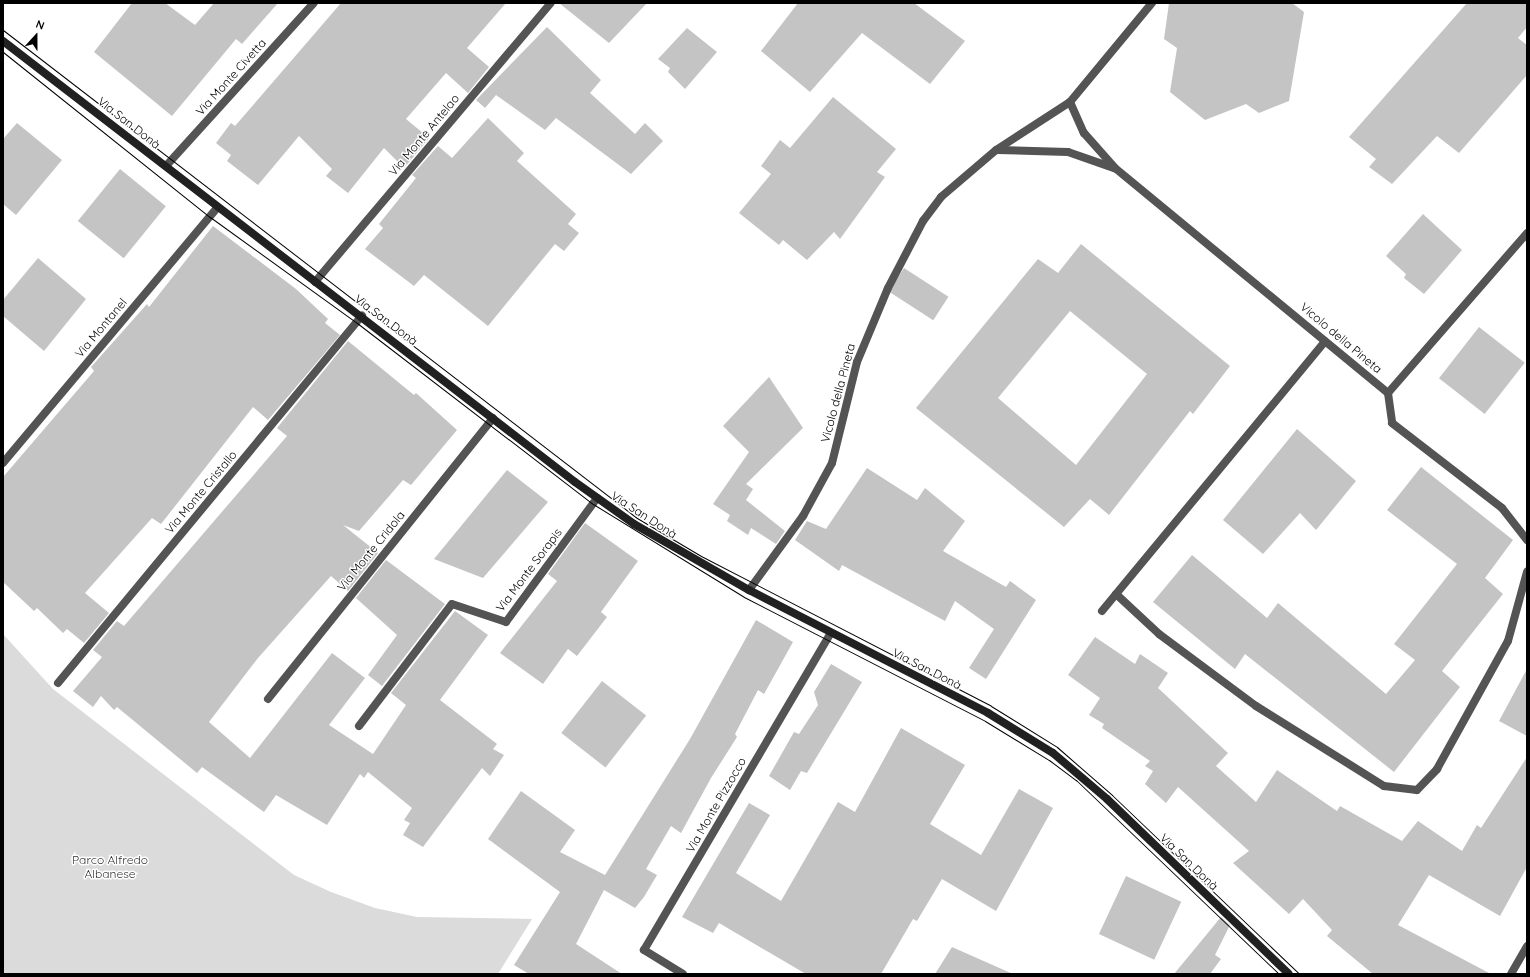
<!DOCTYPE html>
<html>
<head>
<meta charset="utf-8">
<style>
  body { margin:0 }
  #map { position:relative; width:1530px; height:977px; overflow:hidden; background:#fff; font-family:Quicksand,sans-serif }
  div>[style] { position:absolute }
  [style*='--x'] { left:calc(var(--x)*1px); top:calc(var(--y)*1px); width:calc(var(--w)*1px); rotate:calc(var(--a)*1deg) }
  .green>* { inset:0; background:#dbdbdb }
  .building>* { inset:0; background:#c4c4c4; transform-origin:0 0 }
  .street>* { height:8px; margin:-4px; padding:0 4px; transform-origin:4px; border-radius:4px; background:#545454 }
  .secondary>* { height:8px; margin:-4px; padding:0 4px; transform-origin:4px; border-radius:4px; background:#212121 }
  .tram>* { height:1px; margin:-0.5px; padding:0 0.5px; transform-origin:0.5px; border-radius:0.5px; background:#000 }
  span { translate:-50% -50%; white-space:nowrap; text-align:center; line-height:1.15; -webkit-text-stroke:3px #fff; paint-order:stroke }
  .street-label { font-size:12px; color:#000 }
  .park-label { font-size:12px; color:#323232 }
  .frame { position:absolute; inset:0; border:4px solid #000; pointer-events:none }
  .north { position:absolute; left:16px; top:16px; width:40px; height:40px; -webkit-text-stroke:3px #fff; paint-order:stroke; rotate:21deg; font-size:11px; font-weight:700; line-height:16px; text-align:center; color:#000 }
  .north::after { content:''; display:block; margin:auto; width:14px; height:18px; background:#000; clip-path:polygon(50% 0,100% 100%,50% 72%,0 100%) }
</style>
</head>
<body>
<div id="map">
  <div class="green">
    <i style="clip-path:polygon(3px 634px,53px 689px,294px 875px,331px 892px,375px 908px,417px 917px,532px 919px,498px 974px,3px 974px)"></i>
  </div>
  <div class="building">
    <i style="clip-path:polygon(132px 3px,165px 3px,195px 25px,214px 3px,278px 3px,242px 44px,236px 39px,172px 116px,94px 52px)"></i>
    <i style="clip-path:polygon(341px 3px,506px 3px,467px 48px,489px 67px,468px 93px,446px 73px,406px 119px,429px 138px,404px 168px,384px 148px,348px 193px,326px 176px,332px 169px,299px 136px,258px 185px,227px 161px,231px 155px,216px 143px,231px 123px,235px 126px)"></i>
    <i style="clip-path:polygon(559px 3px,647px 3px,609px 43px)"></i>
    <i style="clip-path:polygon(798px 3px,914px 3px,965px 41px,930px 84px,862px 33px,810px 92px,761px 51px)"></i>
    <i style="clip-path:polygon(1169px 3px,1292px 3px,1304px 12px,1289px 101px,1259px 113px,1246px 104px,1205px 120px,1170px 92px,1177px 48px,1164px 39px)"></i>
    <i style="clip-path:polygon(1467px 3px,1527px 3px,1527px 27px,1518px 38px,1527px 45px,1527px 75px,1459px 153px,1437px 136px,1392px 184px,1369px 167px,1376px 159px,1349px 137px)"></i>
    <i style="clip-path:polygon(547px 27px,601px 80px,590px 93px,635px 134px,645px 123px,663px 141px,631px 174px,556px 118px,545px 130px,496px 95px,485px 108px,476px 100px)"></i>
    <i style="clip-path:polygon(687px 28px,717px 52px,685px 89px,668px 72px,670px 68px,658px 59px)"></i>
    <i style="clip-path:polygon(833px 97px,896px 149px,877px 172px,885px 177px,840px 239px,834px 232px,807px 260px,783px 240px,779px 245px,739px 213px,771px 174px,761px 166px,780px 140px,790px 148px)"></i>
    <i style="clip-path:polygon(488px 118px,524px 153px,517px 161px,576px 214px,568px 224px,579px 233px,564px 251px,555px 244px,488px 326px,424px 275px,414px 286px,365px 249px,383px 228px,379px 224px,416px 178px,412px 175px,438px 146px,452px 158px)"></i>
    <i style="clip-path:polygon(17px 123px,62px 160px,16px 215px,3px 204px,3px 139px)"></i>
    <i style="left:120px;top:169px;width:59px;height:67px;rotate:39deg"></i>
    <i style="clip-path:polygon(1423px 214px,1462px 250px,1424px 294px,1404px 278px,1406px 274px,1386px 256px)"></i>
    <i style="clip-path:polygon(213px 226px,296px 289px,328px 319px,325px 323px,340px 335px,268px 420px,253px 407px,161px 524px,152px 518px,85px 593px,109px 613px,84px 643px,67px 629px,63px 633px,37px 608px,34px 611px,3px 582px,3px 477px,94px 371px,91px 367px,147px 304px,149px 307px)"></i>
    <i style="clip-path:polygon(evenodd,1081px 244px,1230px 366px,1193px 414px,1190px 411px,1109px 515px,1090px 499px,1064px 527px,916px 408px,1038px 259px,1058px 273px,1081px 244px,1070px 311px,1147px 374px,1076px 465px,998px 398px,1070px 311px)"></i>
    <i style="clip-path:polygon(38px 258px,86px 299px,44px 351px,3px 316px,3px 300px)"></i>
    <i style="left:904px;top:268px;width:53px;height:28px;rotate:33deg"></i>
    <i style="left:1479px;top:327px;width:58px;height:65px;rotate:38deg"></i>
    <i style="clip-path:polygon(348px 341px,414px 395px,416px 393px,457px 430px,411px 485px,403px 480px,359px 531px,343px 525px,378px 553px,348px 591px,331px 576px,258px 658px,209px 722px,250px 758px,332px 653px,365px 678px,329px 725px,373px 754px,406px 705px,391px 693px,455px 611px,488px 635px,440px 700px,497px 744px,493px 749px,504px 755px,490px 776px,482px 768px,423px 847px,403px 835px,410px 823px,404px 820px,412px 808px,368px 772px,364px 778px,360px 774px,327px 825px,276px 795px,264px 812px,202px 767px,197px 773px,117px 707px,114px 710px,101px 696px,93px 707px,73px 691px,102px 657px,93px 650px,117px 621px,124px 626px,287px 436px,277px 428px)"></i>
    <i style="clip-path:polygon(769px 377px,803px 428px,746px 484px,753px 489px,746px 500px,785px 531px,776px 544px,751px 528px,748px 535px,727px 521px,730px 515px,713px 504px,749px 452px,723px 426px)"></i>
    <i style="clip-path:polygon(1297px 429px,1356px 481px,1316px 530px,1300px 513px,1263px 554px,1223px 520px)"></i>
    <i style="clip-path:polygon(1421px 467px,1513px 540px,1485px 578px,1503px 594px,1442px 671px,1460px 687px,1394px 772px,1245px 654px,1235px 669px,1153px 602px,1192px 555px,1267px 618px,1278px 603px,1386px 694px,1415px 660px,1394px 644px,1457px 564px,1387px 510px)"></i>
    <i style="clip-path:polygon(867px 468px,917px 500px,925px 488px,965px 521px,943px 551px,1006px 587px,1010px 581px,1036px 600px,986px 679px,969px 668px,994px 629px,955px 601px,945px 621px,842px 565px,839px 571px,795px 540px,807px 521px,826px 529px)"></i>
    <i style="clip-path:polygon(507px 470px,548px 502px,483px 578px,434px 559px)"></i>
    <i style="clip-path:polygon(585px 523px,638px 561px,601px 612px,607px 617px,577px 656px,568px 649px,543px 684px,500px 653px,557px 581px,548px 574px)"></i>
    <i style="clip-path:polygon(386px 560px,445px 604px,382px 686px,368px 675px,397px 635px,356px 598px)"></i>
    <i style="clip-path:polygon(756px 620px,793px 642px,764px 694px,758px 690px,735px 734px,737px 737px,711px 778px,681px 833px,671px 826px,646px 869px,657px 875px,644px 897px,635px 908px,604px 890px,576px 944px,622px 974px,529px 974px,514px 965px,560px 892px,488px 839px,521px 791px,575px 830px,560px 852px,605px 875px,690px 739px)"></i>
    <i style="clip-path:polygon(1095px 637px,1135px 664px,1140px 654px,1168px 673px,1158px 688px,1228px 753px,1216px 766px,1256px 802px,1277px 770px,1337px 811px,1340px 806px,1402px 841px,1418px 821px,1462px 851px,1477px 825px,1481px 828px,1527px 757px,1527px 867px,1500px 916px,1429px 875px,1398px 925px,1491px 974px,1373px 974px,1327px 936px,1332px 930px,1303px 899px,1289px 914px,1233px 863px,1249px 851px,1178px 787px,1166px 803px,1145px 784px,1153px 771px,1145px 766px,1150px 761px,1102px 728px,1104px 724px,1089px 715px,1100px 698px,1068px 675px)"></i>
    <i style="clip-path:polygon(831px 664px,862px 682px,807px 773px,801px 771px,790px 790px,769px 776px,794px 732px,799px 734px,818px 705px,814px 692px)"></i>
    <i style="clip-path:polygon(1527px 669px,1527px 736px,1499px 721px)"></i>
    <i style="left:602px;top:681px;width:56px;height:66px;rotate:38deg"></i>
    <i style="clip-path:polygon(901px 728px,965px 765px,930px 824px,981px 855px,1019px 789px,1053px 808px,996px 911px,942px 879px,917px 921px,913px 919px,881px 974px,806px 974px,719px 923px,713px 933px,682px 917px,749px 803px,770px 815px,736px 873px,781px 901px,838px 802px,855px 812px)"></i>
    <i style="left:1126px;top:876px;width:61px;height:64px;rotate:25deg"></i>
    <i style="clip-path:polygon(1221px 917px,1230px 925px,1215px 955px,1221px 959px,1210px 974px,1174px 974px)"></i>
    <i style="clip-path:polygon(952px 947px,1013px 974px,935px 974px)"></i>
  </div>
  <div class="street">
    <i style="--x:1070;--y:102;--w:34;--a:66"></i>
    <i style="--x:1084;--y:133;--w:47;--a:48.5"></i>
    <i style="--x:1115;--y:168;--w:354;--a:39.5"></i>
    <i style="--x:1388;--y:393;--w:212;--a:-49"></i>
    <i style="--x:997;--y:150;--w:71;--a:1.6"></i>
    <i style="--x:1068;--y:152;--w:49;--a:19.2"></i>
    <i style="--x:166;--y:166;--w:220;--a:-47.8"></i>
    <i style="--x:315;--y:282;--w:365;--a:-49.8"></i>
    <i style="--x:1388;--y:393;--w:30;--a:82"></i>
    <i style="--x:1392;--y:423;--w:139;--a:37.7"></i>
    <i style="--x:1502;--y:508;--w:41;--a:52"></i>
    <i style="--x:3;--y:463;--w:334;--a:-50"></i>
    <i style="--x:749;--y:590;--w:92;--a:-53.9"></i>
    <i style="--x:803;--y:516;--w:60;--a:-61.3"></i>
    <i style="--x:832;--y:463;--w:104;--a:-76.1"></i>
    <i style="--x:857;--y:362;--w:80;--a:-67.3"></i>
    <i style="--x:888;--y:288;--w:76;--a:-62.4"></i>
    <i style="--x:923;--y:221;--w:30;--a:-53"></i>
    <i style="--x:941;--y:197;--w:72;--a:-40.5"></i>
    <i style="--x:996;--y:150;--w:88;--a:-33"></i>
    <i style="--x:1070;--y:102;--w:129;--a:-50.4"></i>
    <i style="--x:1116;--y:594;--w:59;--a:42.9"></i>
    <i style="--x:1159;--y:634;--w:121;--a:36.6"></i>
    <i style="--x:1256;--y:706;--w:151;--a:32"></i>
    <i style="--x:1384;--y:786;--w:33;--a:7"></i>
    <i style="--x:1417;--y:790;--w:29;--a:-46"></i>
    <i style="--x:1437;--y:769;--w:146;--a:-61"></i>
    <i style="--x:1508;--y:641;--w:72;--a:-74.6"></i>
    <i style="--x:1102;--y:611;--w:350;--a:-50.4"></i>
    <i style="--x:58;--y:683;--w:477;--a:-50.4"></i>
    <i style="--x:268;--y:699;--w:360;--a:-51.3"></i>
    <i style="--x:359;--y:726;--w:153;--a:-52.7"></i>
    <i style="--x:452;--y:604;--w:57;--a:18.4"></i>
    <i style="--x:506;--y:622;--w:154;--a:-53.7"></i>
    <i style="--x:683;--y:974;--w:46;--a:-148.4"></i>
    <i style="--x:644;--y:950;--w:368;--a:-59.5"></i>
    <i style="--x:1511;--y:974;--w:32;--a:-60"></i>
  </div>
  <div class="secondary">
    <i style="--x:3;--y:41;--w:722;--a:37.63"></i>
    <i style="--x:575;--y:482;--w:72;--a:35.4"></i>
    <i style="--x:634;--y:524;--w:133;--a:29.9"></i>
    <i style="--x:749;--y:590;--w:269;--a:27.2"></i>
    <i style="--x:988;--y:713;--w:76;--a:31.6"></i>
    <i style="--x:1053;--y:753;--w:71;--a:40.4"></i>
    <i style="--x:1107;--y:799;--w:252;--a:43.9"></i>
  </div>
  <div class="tram">
    <i style="--x:3;--y:30;--w:800;--a:37.59"></i>
    <i style="--x:637;--y:518;--w:74;--a:30.7"></i>
    <i style="--x:701;--y:556;--w:326;--a:27.3"></i>
    <i style="--x:991;--y:706;--w:78;--a:31.8"></i>
    <i style="--x:1057;--y:747;--w:73;--a:41.1"></i>
    <i style="--x:1112;--y:795;--w:259;--a:43.7"></i>
    <i style="--x:3;--y:52;--w:265;--a:38.6"></i>
    <i style="--x:210;--y:217;--w:181;--a:35.8"></i>
    <i style="--x:357;--y:323;--w:297;--a:37.5"></i>
    <i style="--x:593;--y:504;--w:177;--a:31.6"></i>
    <i style="--x:744;--y:597;--w:271;--a:27.2"></i>
    <i style="--x:985;--y:721;--w:75;--a:31.4"></i>
    <i style="--x:1049;--y:760;--w:34;--a:37"></i>
    <i style="--x:1076;--y:780;--w:281;--a:43.7"></i>
  </div>
  <div class="street-label">
    <span style="left:231px;top:77px;rotate:-48deg">Via Monte Civetta</span>
    <span style="left:129px;top:123px;rotate:38deg">Via San Donà</span>
    <span style="left:424px;top:135px;rotate:-50deg">Via Monte Antelao</span>
    <span style="left:386px;top:320px;rotate:37deg">Via San Donà</span>
    <span style="left:101px;top:328px;rotate:-50deg">Via Montanel</span>
    <span style="left:1341px;top:338px;rotate:40deg">Vicolo della Pineta</span>
    <span style="left:838px;top:393px;rotate:-75deg">Vicolo della Pineta</span>
    <span style="left:201px;top:492px;rotate:-50deg">Via Monte Cristallo</span>
    <span style="left:644px;top:515px;rotate:33deg">Via San Donà</span>
    <span style="left:371px;top:551px;rotate:-51deg">Via Monte Cridola</span>
    <span style="left:529px;top:570px;rotate:-53deg">Via Monte Sorapis</span>
    <span style="left:927px;top:669px;rotate:27deg">Via San Donà</span>
    <span style="left:716px;top:805px;rotate:-60deg">Via Monte Pizzocco</span>
    <span style="left:1189px;top:862px;rotate:44deg">Via San Donà</span>
  </div>
  <div class="park-label">
    <span style="left:110px;top:867px">Parco Alfredo<br>Albanese</span>
  </div>
  <div class="frame"></div>
  <div class="north">N</div>
</div>
</body>
</html>
